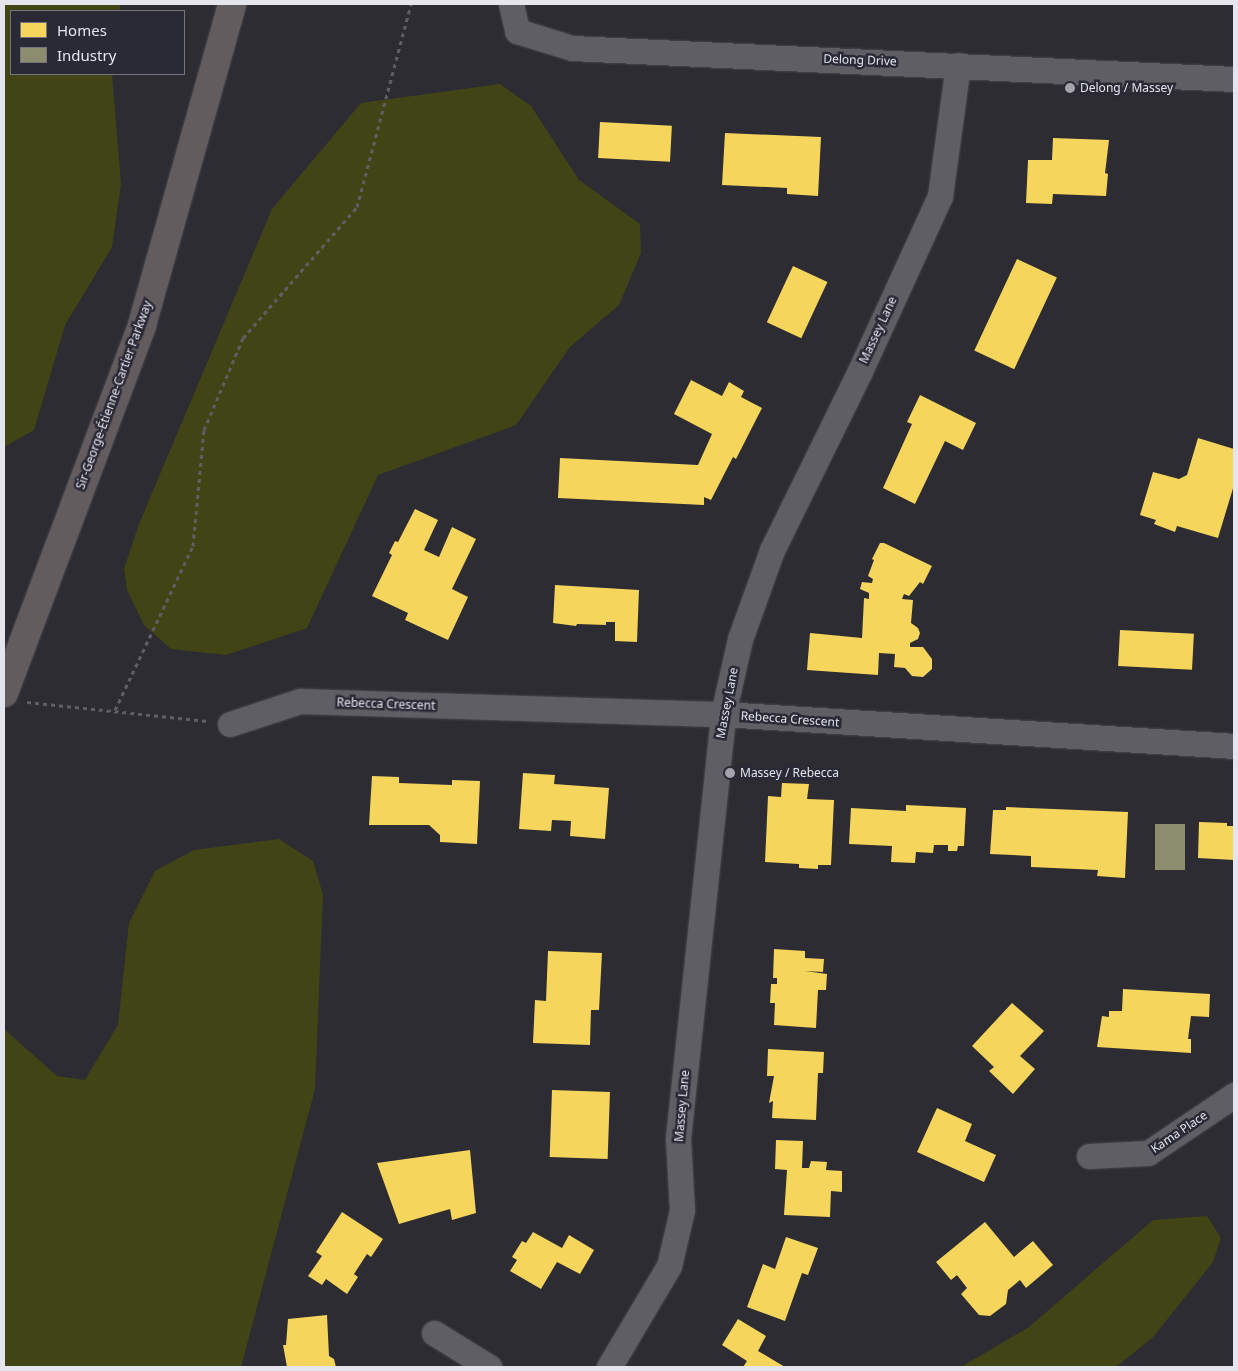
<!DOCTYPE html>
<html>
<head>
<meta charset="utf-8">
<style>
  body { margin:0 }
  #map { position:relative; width:1238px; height:1371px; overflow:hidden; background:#2d2c33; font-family:"Noto Sans",sans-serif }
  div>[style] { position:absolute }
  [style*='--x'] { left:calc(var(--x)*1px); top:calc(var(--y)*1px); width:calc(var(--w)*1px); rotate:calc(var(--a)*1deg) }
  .green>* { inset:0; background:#414515 }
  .homes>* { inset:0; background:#f6d55c; transform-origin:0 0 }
  .industry>* { inset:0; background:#8c8c6e; transform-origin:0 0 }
  .path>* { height:3px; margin-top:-1.5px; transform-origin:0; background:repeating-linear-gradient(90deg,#5e5e63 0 4px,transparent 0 8px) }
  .roads { filter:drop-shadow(0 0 1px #47474d) drop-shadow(0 0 1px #47474d) }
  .minor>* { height:25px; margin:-12.5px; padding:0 12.5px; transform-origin:12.5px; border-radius:12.5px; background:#5f5e64 }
  .major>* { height:28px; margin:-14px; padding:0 14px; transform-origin:14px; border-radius:14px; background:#635c5f }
  .dots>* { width:14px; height:14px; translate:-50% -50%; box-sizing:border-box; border:2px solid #2a2936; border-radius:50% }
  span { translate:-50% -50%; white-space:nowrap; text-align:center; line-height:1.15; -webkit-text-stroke:5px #2a2936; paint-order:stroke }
  .street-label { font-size:12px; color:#e5e5ed }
  .poi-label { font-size:12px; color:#e5e5ed }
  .left { translate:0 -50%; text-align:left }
  .frame { position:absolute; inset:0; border:5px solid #e5e5ed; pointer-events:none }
  .legend { position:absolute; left:10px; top:10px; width:175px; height:65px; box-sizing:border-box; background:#2a2936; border:1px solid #75747f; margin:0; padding:6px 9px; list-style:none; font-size:15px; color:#e5e5ed }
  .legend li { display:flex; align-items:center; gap:10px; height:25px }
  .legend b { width:25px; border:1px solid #75747f }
</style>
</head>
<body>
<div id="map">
  <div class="green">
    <i style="clip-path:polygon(4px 4px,121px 4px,119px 11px,11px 11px,11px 74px,112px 74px,121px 184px,112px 247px,65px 325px,34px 430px,4px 447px)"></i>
    <i style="clip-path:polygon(500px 84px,531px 106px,579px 180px,640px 224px,641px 253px,619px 305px,570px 347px,516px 425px,378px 475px,307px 628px,226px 655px,171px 649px,144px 625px,127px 590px,124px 569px,139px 524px,272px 209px,361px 103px)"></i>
    <i style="clip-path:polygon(279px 839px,313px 861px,323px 895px,315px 1089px,241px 1367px,4px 1367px,4px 1029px,57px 1076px,85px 1080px,118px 1025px,129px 923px,155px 871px,194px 850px)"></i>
    <i style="clip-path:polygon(1207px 1216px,1221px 1238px,1213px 1262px,1153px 1337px,1116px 1367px,961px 1367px,1029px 1327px,1153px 1220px)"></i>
  </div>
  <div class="homes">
    <i style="left:600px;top:122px;width:72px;height:36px;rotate:3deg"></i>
    <i style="clip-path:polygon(725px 133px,821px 137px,818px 196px,787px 194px,787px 188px,722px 185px)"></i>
    <i style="clip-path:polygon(1053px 138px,1109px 140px,1105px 173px,1108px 174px,1106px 196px,1053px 194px,1052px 204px,1026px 203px,1028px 160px,1052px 160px)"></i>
    <i style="left:1017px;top:259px;width:44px;height:101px;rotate:25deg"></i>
    <i style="left:793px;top:266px;width:38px;height:62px;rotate:25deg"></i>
    <i style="clip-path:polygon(691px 380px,722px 396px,729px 382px,744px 391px,741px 397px,762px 408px,736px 459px,733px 457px,711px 500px,704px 497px,704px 505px,558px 498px,560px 458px,698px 465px,712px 434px,674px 414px)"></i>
    <i style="clip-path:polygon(920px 395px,976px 423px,963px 450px,945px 441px,915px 504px,883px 488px,912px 424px,907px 422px)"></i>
    <i style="clip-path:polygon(1198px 438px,1234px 449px,1234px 485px,1218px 538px,1177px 526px,1175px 532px,1154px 524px,1156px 520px,1140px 515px,1153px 472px,1179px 479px,1187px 475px)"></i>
    <i style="clip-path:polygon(415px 509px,438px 520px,424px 550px,439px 557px,452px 527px,476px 539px,452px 589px,468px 597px,448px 640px,405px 620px,408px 613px,372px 596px,392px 555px,389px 553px,395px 541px,398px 542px)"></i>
    <i style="clip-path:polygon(880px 543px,884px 543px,932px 566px,923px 584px,920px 582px,909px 596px,904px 594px,902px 599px,913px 600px,911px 623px,918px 628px,920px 633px,918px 639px,910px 643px,910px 647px,923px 647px,932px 659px,932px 669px,923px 677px,912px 676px,905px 668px,894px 667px,895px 654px,879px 653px,878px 675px,807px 670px,810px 633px,862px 638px,864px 598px,869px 599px,869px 593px,860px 589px,862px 582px,872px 583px,873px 579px,868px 576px,874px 560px,872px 559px)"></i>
    <i style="clip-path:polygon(555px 585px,639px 590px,637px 642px,615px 641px,615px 622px,606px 622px,606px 625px,577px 624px,576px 626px,553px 623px)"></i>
    <i style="left:1120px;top:630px;width:74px;height:36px;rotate:3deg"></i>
    <i style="clip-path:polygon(523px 773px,555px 775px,554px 784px,609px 788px,605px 839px,570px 836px,571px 821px,552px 820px,551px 831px,519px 829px)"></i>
    <i style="clip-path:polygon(372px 776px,399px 777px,399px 783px,452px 785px,452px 780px,480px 781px,477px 844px,440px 842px,440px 835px,429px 825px,369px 825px)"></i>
    <i style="clip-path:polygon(782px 783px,809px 784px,807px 799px,834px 800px,831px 865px,818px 865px,818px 869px,799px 868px,799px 864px,765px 862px,768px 796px,781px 797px)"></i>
    <i style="clip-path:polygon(906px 805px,966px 808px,964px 846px,958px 846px,957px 851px,948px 851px,948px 845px,934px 845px,933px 853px,916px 852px,915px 863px,891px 862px,892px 846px,849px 844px,851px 808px,906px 811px)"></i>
    <i style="clip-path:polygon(1006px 807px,1128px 812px,1125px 878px,1097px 876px,1098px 870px,1031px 867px,1031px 856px,990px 854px,993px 810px,1006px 810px)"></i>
    <i style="clip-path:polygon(1199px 822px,1227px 823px,1227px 826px,1234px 826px,1234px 860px,1198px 858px)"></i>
    <i style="clip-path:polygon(774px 949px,805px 951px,805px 958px,824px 959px,823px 972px,805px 971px,827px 974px,826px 990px,818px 990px,816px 1028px,774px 1025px,775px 1003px,770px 1003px,771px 984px,777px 984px,777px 978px,773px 978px)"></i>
    <i style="clip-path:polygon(548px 951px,602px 953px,599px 1010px,591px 1010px,590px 1045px,533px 1043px,535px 1000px,546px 1001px)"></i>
    <i style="clip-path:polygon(1123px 989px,1210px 994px,1209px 1017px,1191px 1016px,1188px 1039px,1191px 1039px,1191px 1053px,1097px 1047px,1102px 1016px,1109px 1017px,1109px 1011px,1122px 1011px)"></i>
    <i style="clip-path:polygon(1012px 1003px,1044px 1031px,1020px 1056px,1035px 1069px,1013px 1094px,989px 1071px,994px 1067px,972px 1046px)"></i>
    <i style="clip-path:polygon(768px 1049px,824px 1052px,823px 1073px,818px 1073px,816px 1120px,772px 1118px,773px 1101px,769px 1103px,774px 1076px,767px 1076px)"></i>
    <i style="left:552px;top:1090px;width:58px;height:67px;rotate:2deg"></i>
    <i style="clip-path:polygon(937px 1108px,972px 1124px,965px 1141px,996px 1155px,984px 1182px,917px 1152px)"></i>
    <i style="clip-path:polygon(776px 1140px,803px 1141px,802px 1168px,809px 1168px,811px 1161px,827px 1162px,826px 1170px,842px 1171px,842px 1192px,831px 1191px,830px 1217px,784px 1215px,787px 1170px,775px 1169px)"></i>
    <i style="clip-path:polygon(470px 1150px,476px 1213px,452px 1220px,450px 1209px,399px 1224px,377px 1163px)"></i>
    <i style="clip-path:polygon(342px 1212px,383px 1239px,371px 1257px,367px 1254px,354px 1274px,358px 1277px,347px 1294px,326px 1279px,322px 1285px,308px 1276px,322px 1256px,316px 1252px)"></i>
    <i style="clip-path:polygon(985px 1222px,1014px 1257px,1033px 1241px,1053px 1265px,1026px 1288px,1020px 1280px,1008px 1290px,1006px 1304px,990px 1316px,979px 1315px,961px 1294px,967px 1288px,957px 1275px,951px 1280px,936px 1262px)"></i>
    <i style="clip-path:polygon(533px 1232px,562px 1248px,569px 1235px,594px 1250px,580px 1274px,557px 1262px,541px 1289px,510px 1271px,517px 1260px,512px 1257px,522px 1241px,526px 1243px)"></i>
    <i style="clip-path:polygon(786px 1237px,818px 1248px,808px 1275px,802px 1273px,785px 1321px,747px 1307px,763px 1264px,775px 1269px)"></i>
    <i style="clip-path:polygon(327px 1315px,329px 1356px,334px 1359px,336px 1367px,287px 1367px,283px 1345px,286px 1345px,288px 1319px)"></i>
    <i style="clip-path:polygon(738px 1319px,766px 1336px,758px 1351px,785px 1367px,743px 1367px,747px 1361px,722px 1345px)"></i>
  </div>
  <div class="industry">
    <i style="left:1155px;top:824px;width:30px;height:46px"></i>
  </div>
  <div class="path">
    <i style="--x:27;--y:702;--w:181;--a:6"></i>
    <i style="--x:115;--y:710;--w:182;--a:-64.6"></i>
    <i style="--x:193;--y:546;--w:117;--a:-84.6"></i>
    <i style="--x:204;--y:430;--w:100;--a:-67"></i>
    <i style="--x:243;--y:338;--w:174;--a:-49"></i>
    <i style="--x:357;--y:207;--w:210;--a:-75.1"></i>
  </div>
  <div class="roads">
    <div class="minor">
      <i style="--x:511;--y:4;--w:28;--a:77"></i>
      <i style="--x:517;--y:31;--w:58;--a:17.2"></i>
      <i style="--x:572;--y:48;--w:663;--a:2.68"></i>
      <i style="--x:230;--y:724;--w:74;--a:-18.2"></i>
      <i style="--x:300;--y:701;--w:423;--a:1.8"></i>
      <i style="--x:723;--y:714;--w:512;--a:3.58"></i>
      <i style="--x:1089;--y:1156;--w:59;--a:-2.9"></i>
      <i style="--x:1148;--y:1153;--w:104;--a:-34"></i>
      <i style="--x:434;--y:1333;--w:65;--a:31.7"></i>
      <i style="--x:609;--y:1367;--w:117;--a:-59.3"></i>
      <i style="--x:669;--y:1266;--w:57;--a:-76.9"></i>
      <i style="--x:682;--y:1210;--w:72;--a:-93.2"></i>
      <i style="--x:678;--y:1138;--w:426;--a:-83.9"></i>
      <i style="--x:723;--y:714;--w:77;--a:-77.2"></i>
      <i style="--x:740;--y:639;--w:95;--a:-70.2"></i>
      <i style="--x:772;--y:550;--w:199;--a:-63.8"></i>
      <i style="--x:860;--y:371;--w:192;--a:-65.4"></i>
      <i style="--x:940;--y:196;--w:132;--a:-82.2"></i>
    </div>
    <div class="major">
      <i style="--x:4;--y:693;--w:393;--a:-69.4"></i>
      <i style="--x:142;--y:325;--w:333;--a:-74.3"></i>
    </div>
  </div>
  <div class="dots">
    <i style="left:1070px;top:88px;background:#a5a4ac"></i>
    <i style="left:730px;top:773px;background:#a5a4ac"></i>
  </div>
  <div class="street-label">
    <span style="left:860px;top:60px;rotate:2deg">Delong Drive</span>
    <span style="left:878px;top:330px;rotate:-65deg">Massey Lane</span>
    <span style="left:114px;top:395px;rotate:-70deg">Sir-George-Étienne-Cartier Parkway</span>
    <span style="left:727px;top:703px;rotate:-79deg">Massey Lane</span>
    <span style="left:386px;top:704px;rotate:2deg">Rebecca Crescent</span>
    <span style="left:790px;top:719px;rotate:4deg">Rebecca Crescent</span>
    <span style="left:682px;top:1106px;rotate:-85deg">Massey Lane</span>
    <span style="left:1179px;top:1132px;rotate:-34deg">Kama Place</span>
  </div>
  <div class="poi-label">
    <span class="left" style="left:1080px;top:88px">Delong / Massey</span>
    <span class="left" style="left:740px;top:773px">Massey / Rebecca</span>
  </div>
  <div class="frame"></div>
  <ul class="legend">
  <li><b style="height:14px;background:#f6d55c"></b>Homes</li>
  <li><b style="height:14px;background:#8c8c6e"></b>Industry</li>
  </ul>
</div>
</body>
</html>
